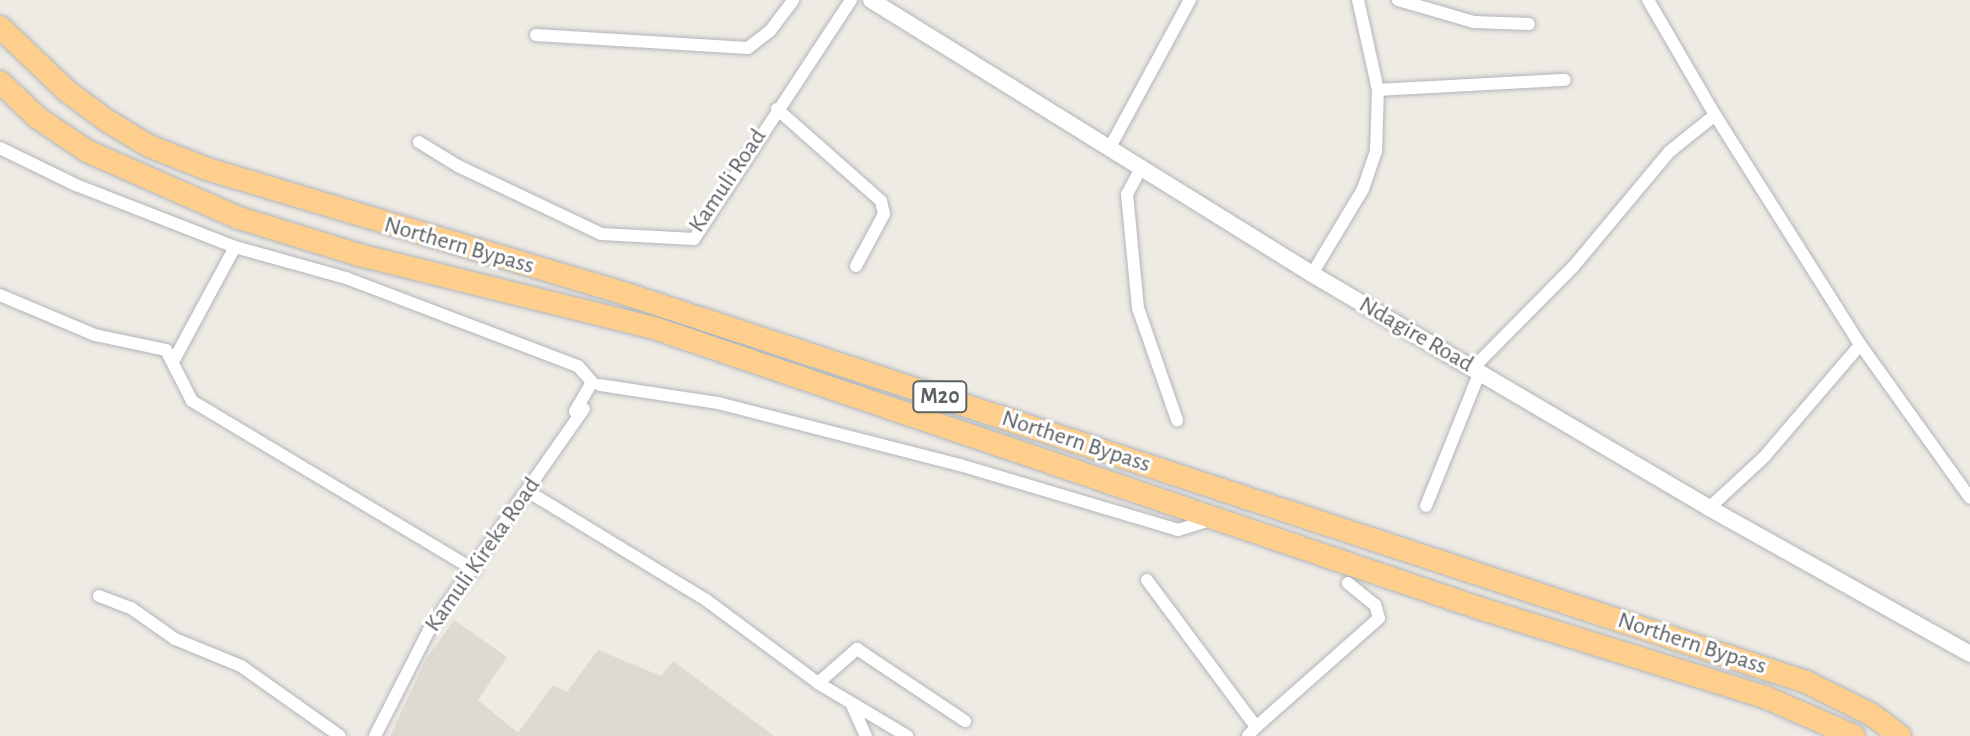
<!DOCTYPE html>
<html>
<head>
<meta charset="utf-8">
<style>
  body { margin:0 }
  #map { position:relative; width:1970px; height:736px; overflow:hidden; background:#eeeae4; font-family:"Alegreya Sans",sans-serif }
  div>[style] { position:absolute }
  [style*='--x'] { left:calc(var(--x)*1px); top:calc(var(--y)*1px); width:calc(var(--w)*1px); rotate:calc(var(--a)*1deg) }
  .education>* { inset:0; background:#dedad2 }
  .roads { filter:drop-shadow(0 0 2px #b1b5b9) drop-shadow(0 0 2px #b1b5b9) }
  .minor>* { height:12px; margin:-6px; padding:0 6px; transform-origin:6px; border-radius:6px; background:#fff }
  .tertiary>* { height:16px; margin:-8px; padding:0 8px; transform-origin:8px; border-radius:8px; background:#fff }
  .motorway>* { height:22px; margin:-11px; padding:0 11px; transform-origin:11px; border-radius:11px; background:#fdce8c }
  span { translate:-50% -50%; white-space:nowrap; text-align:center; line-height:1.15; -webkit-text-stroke:6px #fff; paint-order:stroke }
  .shield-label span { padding:2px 6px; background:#fff; border:2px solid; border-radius:6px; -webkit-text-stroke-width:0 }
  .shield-label { font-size:22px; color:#5c6164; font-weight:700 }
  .street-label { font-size:24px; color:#5c6164 }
</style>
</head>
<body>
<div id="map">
  <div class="education">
    <i style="clip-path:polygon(454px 620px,507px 657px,478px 700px,518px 733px,553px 685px,567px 692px,598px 650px,661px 676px,673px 661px,774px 736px,390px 736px,426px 659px)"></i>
  </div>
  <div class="roads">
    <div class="minor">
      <i style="--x:1398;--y:0;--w:79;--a:16.1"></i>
      <i style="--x:1474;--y:22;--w:55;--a:2.1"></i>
      <i style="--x:536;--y:35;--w:212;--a:3.5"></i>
      <i style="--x:748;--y:48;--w:28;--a:-38"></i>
      <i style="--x:770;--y:31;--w:39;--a:-53"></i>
      <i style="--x:1378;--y:90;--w:187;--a:-3.1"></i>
      <i style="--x:777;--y:109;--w:139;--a:41.5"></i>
      <i style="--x:881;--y:201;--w:13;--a:77"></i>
      <i style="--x:884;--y:214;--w:59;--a:118.3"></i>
      <i style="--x:1715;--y:115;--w:266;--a:57.7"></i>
      <i style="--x:1857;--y:340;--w:194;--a:54.4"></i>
      <i style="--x:419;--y:142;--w:46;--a:31.6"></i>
      <i style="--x:458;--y:166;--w:158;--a:25.4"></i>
      <i style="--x:601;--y:234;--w:93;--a:3.1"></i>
      <i style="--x:694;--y:239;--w:286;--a:-56.7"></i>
      <i style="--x:0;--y:148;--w:85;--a:26"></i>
      <i style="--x:76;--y:185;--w:171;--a:21.3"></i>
      <i style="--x:235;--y:247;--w:128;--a:118.4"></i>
      <i style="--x:1109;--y:149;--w:170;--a:-61.5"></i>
      <i style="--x:1141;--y:168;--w:30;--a:118"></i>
      <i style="--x:1127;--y:194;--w:115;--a:84.5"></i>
      <i style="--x:1138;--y:308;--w:119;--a:70.8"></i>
      <i style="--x:235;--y:247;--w:115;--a:15.6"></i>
      <i style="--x:346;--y:278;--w:248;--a:20.8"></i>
      <i style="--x:578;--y:366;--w:21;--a:49"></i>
      <i style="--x:592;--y:382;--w:34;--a:120"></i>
      <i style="--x:575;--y:411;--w:6;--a:39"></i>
      <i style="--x:1312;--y:274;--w:99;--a:-59"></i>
      <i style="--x:1363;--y:189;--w:39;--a:-71"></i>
      <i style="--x:1376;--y:152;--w:62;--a:-88.2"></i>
      <i style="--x:1378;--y:90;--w:92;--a:-102.5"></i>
      <i style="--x:0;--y:295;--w:103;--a:22.8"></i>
      <i style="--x:95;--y:335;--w:73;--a:11.9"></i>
      <i style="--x:166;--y:350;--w:57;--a:63"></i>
      <i style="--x:192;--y:401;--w:329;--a:30.9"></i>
      <i style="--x:1473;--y:368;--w:142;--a:-45.3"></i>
      <i style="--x:1573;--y:267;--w:150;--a:-50.1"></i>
      <i style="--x:1669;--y:152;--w:59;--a:-38.8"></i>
      <i style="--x:1715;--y:115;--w:133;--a:-120.2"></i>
      <i style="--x:600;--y:385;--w:119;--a:8.7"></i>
      <i style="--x:718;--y:403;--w:250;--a:14.4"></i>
      <i style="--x:960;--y:465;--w:227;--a:16.6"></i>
      <i style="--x:1178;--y:530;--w:39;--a:-17"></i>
      <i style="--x:529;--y:492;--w:207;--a:31.4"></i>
      <i style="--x:706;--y:600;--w:139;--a:36.5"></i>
      <i style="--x:818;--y:683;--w:104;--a:30.8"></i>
      <i style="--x:1426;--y:506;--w:144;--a:-68.1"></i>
      <i style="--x:1709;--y:508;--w:75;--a:-42.8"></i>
      <i style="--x:1764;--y:457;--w:148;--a:-49.4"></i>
      <i style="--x:1147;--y:580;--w:183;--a:53.4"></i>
      <i style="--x:1256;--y:727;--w:12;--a:132"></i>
      <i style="--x:99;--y:596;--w:34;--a:21"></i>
      <i style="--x:131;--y:608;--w:54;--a:35.2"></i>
      <i style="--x:175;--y:639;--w:71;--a:22.2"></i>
      <i style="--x:241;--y:666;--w:121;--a:35.3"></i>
      <i style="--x:818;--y:683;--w:52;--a:-41.1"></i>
      <i style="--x:857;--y:649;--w:130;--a:33.7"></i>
      <i style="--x:852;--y:705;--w:34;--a:66"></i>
      <i style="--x:1256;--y:727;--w:164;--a:-41.5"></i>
      <i style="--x:1379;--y:618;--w:14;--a:-107"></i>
      <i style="--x:1375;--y:605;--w:35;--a:-141"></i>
      <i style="--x:375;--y:736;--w:119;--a:-63"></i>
      <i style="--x:429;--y:630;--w:270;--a:-55"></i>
    </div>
    <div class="tertiary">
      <i style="--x:871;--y:0;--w:519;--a:31.85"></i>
      <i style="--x:1312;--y:274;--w:461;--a:30.5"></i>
      <i style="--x:1709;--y:508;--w:299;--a:29.2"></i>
    </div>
    <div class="motorway">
      <i style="--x:0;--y:27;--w:93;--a:43.7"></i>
      <i style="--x:67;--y:91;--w:49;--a:36.6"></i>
      <i style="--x:106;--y:120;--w:50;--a:31.2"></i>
      <i style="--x:149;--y:146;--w:62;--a:21.6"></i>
      <i style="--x:207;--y:169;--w:425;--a:16.6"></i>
      <i style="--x:614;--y:290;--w:1255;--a:18.2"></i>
      <i style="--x:1806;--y:682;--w:72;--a:26.2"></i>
      <i style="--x:1871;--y:714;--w:36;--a:37"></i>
      <i style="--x:0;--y:82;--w:52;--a:43.5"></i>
      <i style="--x:38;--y:118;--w:59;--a:34"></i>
      <i style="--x:87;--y:151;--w:166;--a:23.8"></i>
      <i style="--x:239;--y:218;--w:126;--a:17.1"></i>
      <i style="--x:359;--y:255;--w:307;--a:13.9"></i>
      <i style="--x:657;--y:329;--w:868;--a:18.75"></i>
      <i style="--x:1479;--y:608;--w:300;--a:17.3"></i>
      <i style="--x:1765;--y:697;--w:97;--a:23.7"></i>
    </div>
  </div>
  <div class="shield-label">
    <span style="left:940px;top:397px">M20</span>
  </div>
  <div class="street-label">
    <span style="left:728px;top:181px;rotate:-56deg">Kamuli Road</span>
    <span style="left:459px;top:246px;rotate:16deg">Northern Bypass</span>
    <span style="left:1416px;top:335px;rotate:30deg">Ndagire Road</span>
    <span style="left:1076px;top:442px;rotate:18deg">Northern Bypass</span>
    <span style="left:483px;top:555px;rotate:-55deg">Kamuli Kireka Road</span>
    <span style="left:1692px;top:644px;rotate:18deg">Northern Bypass</span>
  </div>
</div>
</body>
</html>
